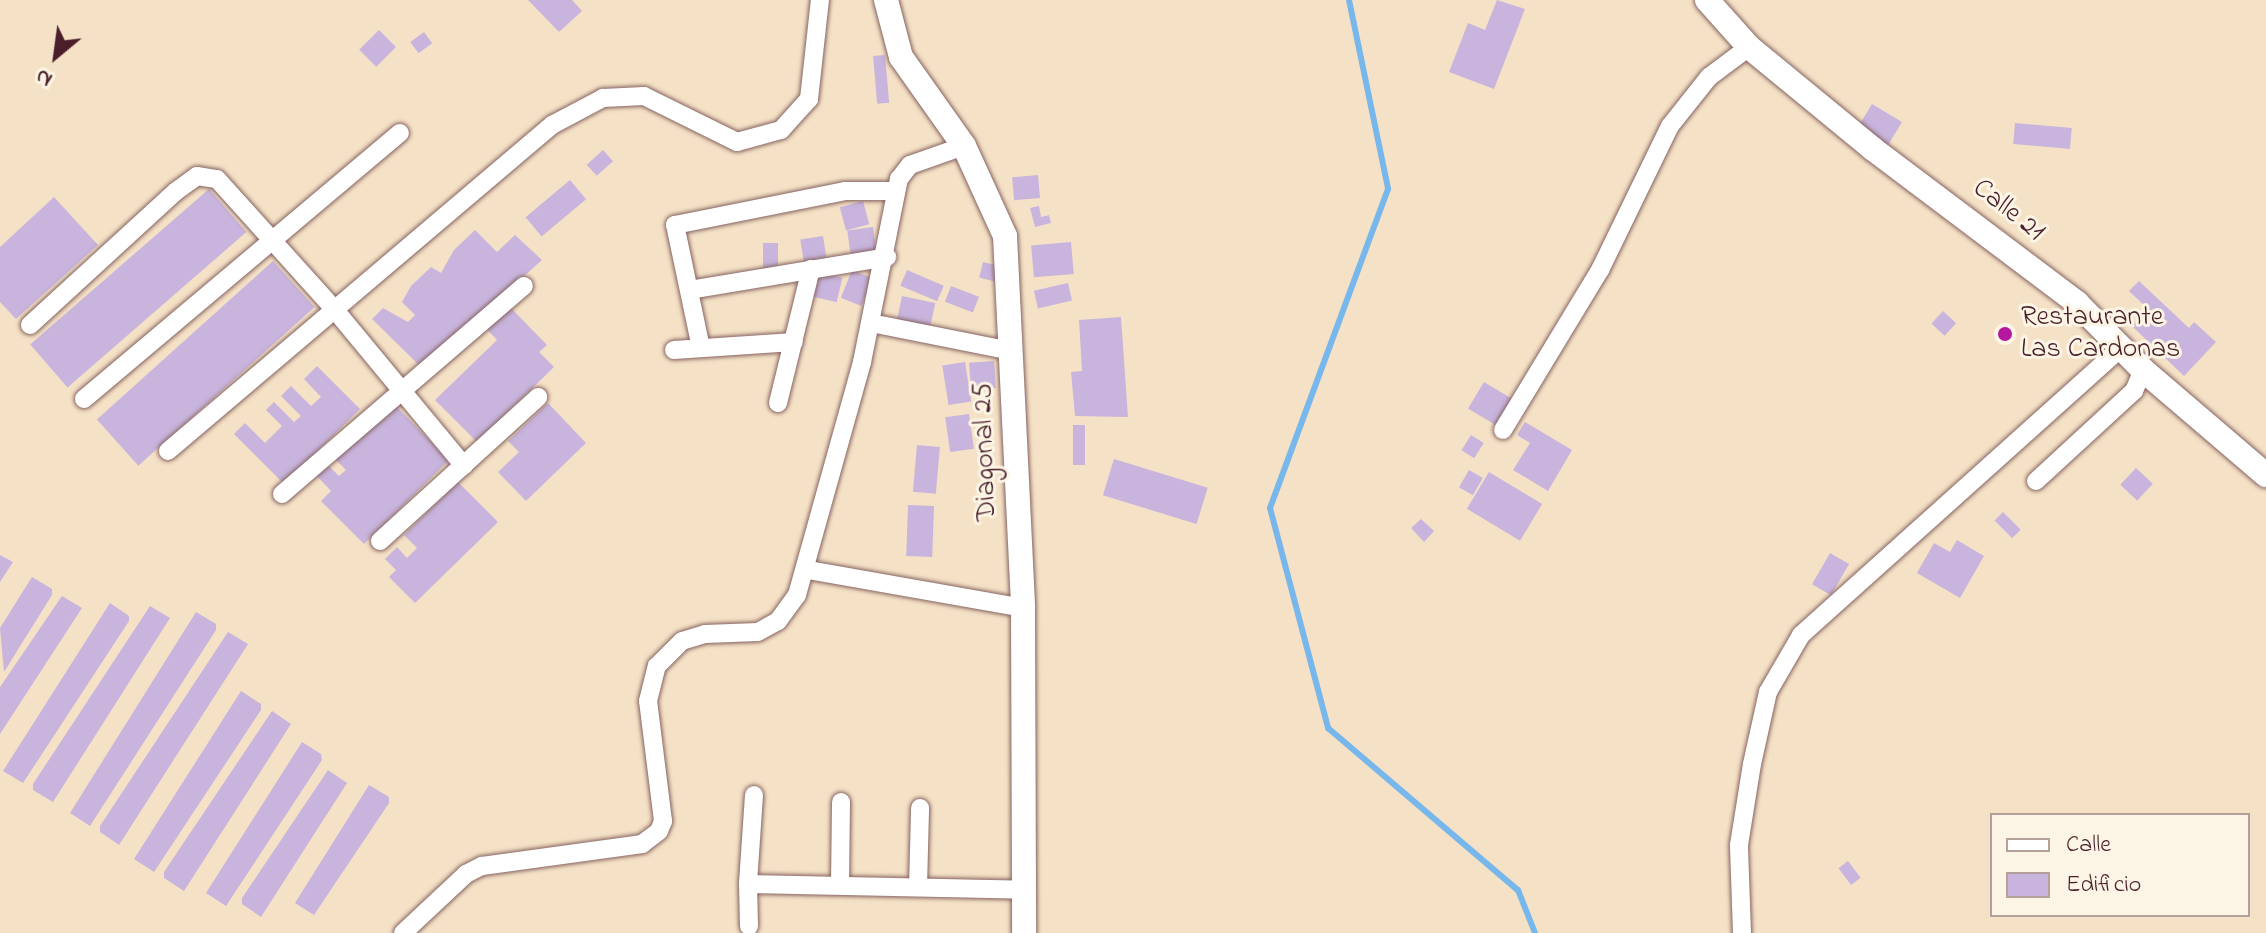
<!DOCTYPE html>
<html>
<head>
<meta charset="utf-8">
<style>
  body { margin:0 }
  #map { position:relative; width:2266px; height:933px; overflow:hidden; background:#f5e2c6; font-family:"Indie Flower",sans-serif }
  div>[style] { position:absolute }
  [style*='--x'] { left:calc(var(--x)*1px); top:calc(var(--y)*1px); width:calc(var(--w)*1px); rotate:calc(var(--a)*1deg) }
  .stream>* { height:6px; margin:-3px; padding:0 3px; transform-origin:3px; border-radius:3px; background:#77b7eb }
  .building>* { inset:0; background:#c8b4dd; transform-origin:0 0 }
  .roads { filter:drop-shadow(0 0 2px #866361) drop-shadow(0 0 2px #866361) }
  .street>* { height:18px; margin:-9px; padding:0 9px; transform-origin:9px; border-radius:9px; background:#fff }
  .secondary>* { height:24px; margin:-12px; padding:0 12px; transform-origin:12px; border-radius:12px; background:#fff }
  .dots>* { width:22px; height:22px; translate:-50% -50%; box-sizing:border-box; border:4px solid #fcf5e5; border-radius:50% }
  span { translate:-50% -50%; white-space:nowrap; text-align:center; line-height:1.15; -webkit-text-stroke:6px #fcf5e5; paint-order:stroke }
  .street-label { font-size:28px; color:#4a1f2b }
  .poi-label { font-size:28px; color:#4a1f2b }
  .left { translate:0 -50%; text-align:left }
  .legend { position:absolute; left:1990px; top:813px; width:260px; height:104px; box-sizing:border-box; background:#fcf5e5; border:2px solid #b59f9b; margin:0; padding:10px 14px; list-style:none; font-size:24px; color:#4a1f2b }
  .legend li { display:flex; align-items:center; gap:16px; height:40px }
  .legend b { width:40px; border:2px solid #b59f9b }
  .north { position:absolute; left:16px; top:16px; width:80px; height:80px; -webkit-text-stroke:6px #fcf5e5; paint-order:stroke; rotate:209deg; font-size:22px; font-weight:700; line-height:32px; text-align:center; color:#4a1f2b }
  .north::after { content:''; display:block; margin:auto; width:28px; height:36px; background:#4a1f2b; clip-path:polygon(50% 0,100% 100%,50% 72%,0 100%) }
</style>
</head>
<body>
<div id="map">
  <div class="stream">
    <i style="--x:1349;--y:0;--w:193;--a:78.3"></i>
    <i style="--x:1388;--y:189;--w:340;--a:110.3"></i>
    <i style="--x:1270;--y:508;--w:228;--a:75.2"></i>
    <i style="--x:1328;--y:728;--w:250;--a:40.5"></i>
    <i style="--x:1518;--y:890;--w:46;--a:68.4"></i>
  </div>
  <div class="building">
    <i style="clip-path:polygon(528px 0,572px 0,582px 11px,559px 32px)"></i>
    <i style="clip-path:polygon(1497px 0,1525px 9px,1494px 89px,1449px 72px,1468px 23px,1485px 30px)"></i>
    <i style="left:379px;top:30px;width:24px;height:28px;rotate:45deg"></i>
    <i style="left:424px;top:32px;width:14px;height:17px;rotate:54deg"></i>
    <i style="left:885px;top:55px;width:48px;height:12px;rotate:85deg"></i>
    <i style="left:1872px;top:104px;width:35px;height:31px;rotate:31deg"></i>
    <i style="left:2015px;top:123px;width:57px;height:21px;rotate:5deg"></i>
    <i style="left:603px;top:150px;width:15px;height:22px;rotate:48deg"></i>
    <i style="left:1038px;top:175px;width:23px;height:26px;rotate:85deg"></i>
    <i style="left:570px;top:180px;width:25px;height:58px;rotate:50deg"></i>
    <i style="left:209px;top:189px;width:57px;height:237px;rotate:49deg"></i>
    <i style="clip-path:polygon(54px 197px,98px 245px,16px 319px,0 302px,0 247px)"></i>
    <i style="left:863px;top:201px;width:24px;height:24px;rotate:75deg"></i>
    <i style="clip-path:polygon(1039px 206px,1041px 217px,1049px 215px,1051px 223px,1035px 227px,1030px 208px)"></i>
    <i style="left:873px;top:227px;width:27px;height:26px;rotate:82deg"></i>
    <i style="clip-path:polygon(475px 230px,497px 252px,515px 235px,542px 260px,422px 368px,372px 319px,383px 308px,408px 322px,415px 315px,402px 302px,411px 286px,431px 267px,441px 273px,454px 250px)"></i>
    <i style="left:823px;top:236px;width:25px;height:23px;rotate:81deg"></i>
    <i style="left:1071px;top:242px;width:32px;height:40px;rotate:85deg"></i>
    <i style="left:763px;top:243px;width:15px;height:28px"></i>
    <i style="left:273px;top:261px;width:62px;height:237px;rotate:48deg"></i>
    <i style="left:983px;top:262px;width:16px;height:16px;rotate:14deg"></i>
    <i style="left:852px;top:270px;width:22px;height:30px;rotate:22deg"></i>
    <i style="left:907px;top:270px;width:40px;height:17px;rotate:23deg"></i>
    <i style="left:817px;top:272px;width:26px;height:25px;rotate:13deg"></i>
    <i style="clip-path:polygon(2139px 281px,2189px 328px,2194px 322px,2216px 342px,2184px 376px,2132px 326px,2148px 309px,2129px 291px)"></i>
    <i style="left:1068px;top:283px;width:18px;height:35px;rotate:77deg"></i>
    <i style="left:951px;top:286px;width:30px;height:17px;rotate:21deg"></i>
    <i style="left:902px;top:296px;width:34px;height:25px;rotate:12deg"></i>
    <i style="clip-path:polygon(506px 303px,547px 345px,539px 352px,554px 367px,477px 442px,435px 400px,497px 340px,483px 325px)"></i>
    <i style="left:1943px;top:311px;width:18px;height:17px;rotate:43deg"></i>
    <i style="clip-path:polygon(1121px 317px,1128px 417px,1075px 416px,1071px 372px,1082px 371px,1079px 320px)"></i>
    <i style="left:994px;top:361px;width:27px;height:25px;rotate:86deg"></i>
    <i style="left:965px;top:362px;width:40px;height:23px;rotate:81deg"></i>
    <i style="clip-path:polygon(317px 366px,360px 409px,284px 484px,234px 434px,245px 423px,265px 443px,282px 426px,266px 410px,274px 402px,294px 422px,301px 416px,281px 396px,291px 386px,311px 406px,321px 397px,304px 379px)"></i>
    <i style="left:1484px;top:382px;width:35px;height:31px;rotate:31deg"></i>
    <i style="clip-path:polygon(391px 401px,449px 460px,364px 544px,321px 501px,331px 491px,315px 474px,326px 463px,339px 476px,346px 470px,334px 458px)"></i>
    <i style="clip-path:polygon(548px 403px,586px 443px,526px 501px,498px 472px,519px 452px,508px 441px)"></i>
    <i style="left:969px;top:414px;width:35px;height:24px;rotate:82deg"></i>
    <i style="clip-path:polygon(1525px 422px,1572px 450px,1548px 491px,1513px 470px,1530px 443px,1517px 435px)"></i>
    <i style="left:1073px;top:425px;width:12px;height:40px"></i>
    <i style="left:1471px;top:435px;width:15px;height:18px;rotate:32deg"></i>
    <i style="left:917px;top:445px;width:23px;height:47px;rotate:5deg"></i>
    <i style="left:1114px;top:459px;width:98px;height:38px;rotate:17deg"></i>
    <i style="left:2136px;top:468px;width:23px;height:23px;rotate:43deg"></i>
    <i style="left:1469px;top:470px;width:16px;height:20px;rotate:30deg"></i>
    <i style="left:1489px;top:472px;width:62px;height:43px;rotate:31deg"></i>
    <i style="clip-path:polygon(458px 482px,498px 522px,415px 603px,389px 577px,396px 570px,385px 559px,397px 547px,407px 558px,417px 548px,404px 535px)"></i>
    <i style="left:908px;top:505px;width:26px;height:51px;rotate:2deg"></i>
    <i style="left:2003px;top:512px;width:25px;height:12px;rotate:45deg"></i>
    <i style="clip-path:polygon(1421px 519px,1434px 531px,1424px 542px,1411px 528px)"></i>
    <i style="clip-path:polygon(1957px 540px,1984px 556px,1960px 598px,1917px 573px,1934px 543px,1950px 552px)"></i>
    <i style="left:1830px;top:553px;width:22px;height:36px;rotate:30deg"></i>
    <i style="clip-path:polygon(0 555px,13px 562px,0 582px)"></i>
    <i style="clip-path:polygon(32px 577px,52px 589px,52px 595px,4px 672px,0 628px)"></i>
    <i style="clip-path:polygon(62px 596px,82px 608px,0 734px,0 687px)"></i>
    <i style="clip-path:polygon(110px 603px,129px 616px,129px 621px,23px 783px,3px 771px)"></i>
    <i style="clip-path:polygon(150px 606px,170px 618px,53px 802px,33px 790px,33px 784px)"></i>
    <i style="clip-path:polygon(196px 612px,216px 624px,216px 630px,90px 826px,70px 813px)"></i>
    <i style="clip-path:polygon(228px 632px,248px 644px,119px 845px,100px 832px,100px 826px)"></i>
    <i style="clip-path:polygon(241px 691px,261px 704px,261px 710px,154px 872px,134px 859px)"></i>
    <i style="clip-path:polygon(272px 711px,291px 724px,184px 891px,164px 878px,164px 872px)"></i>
    <i style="clip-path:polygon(302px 742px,321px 754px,322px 760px,226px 906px,206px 893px)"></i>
    <i style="clip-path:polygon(328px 770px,347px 783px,261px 917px,242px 904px,242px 898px)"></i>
    <i style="clip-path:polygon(369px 785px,389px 797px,389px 803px,314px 915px,295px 903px)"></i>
    <i style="left:1848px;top:861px;width:21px;height:12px;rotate:53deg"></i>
  </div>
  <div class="roads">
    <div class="street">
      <i style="--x:690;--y:290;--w:200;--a:-9.5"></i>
      <i style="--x:871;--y:323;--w:143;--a:11.3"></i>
      <i style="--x:30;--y:325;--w:197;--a:-42.5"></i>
      <i style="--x:175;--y:192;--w:27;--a:-36"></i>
      <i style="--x:197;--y:176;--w:20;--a:9"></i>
      <i style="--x:217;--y:179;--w:176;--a:48"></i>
      <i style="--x:335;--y:310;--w:202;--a:50.4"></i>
      <i style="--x:701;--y:348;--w:126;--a:-101.9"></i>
      <i style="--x:675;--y:225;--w:173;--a:-11.3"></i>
      <i style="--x:845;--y:191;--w:51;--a:0"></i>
      <i style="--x:674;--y:350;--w:120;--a:-3.8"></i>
      <i style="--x:84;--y:399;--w:413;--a:-40.1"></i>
      <i style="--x:778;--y:403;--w:138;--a:-76.2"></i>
      <i style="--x:1503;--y:430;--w:187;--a:-58.8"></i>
      <i style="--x:1600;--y:270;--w:160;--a:-64.1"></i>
      <i style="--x:1670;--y:126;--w:63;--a:-51.5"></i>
      <i style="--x:1709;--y:77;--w:50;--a:-36.9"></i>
      <i style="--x:168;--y:451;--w:504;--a:-40.33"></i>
      <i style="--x:552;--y:125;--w:58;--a:-27.9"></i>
      <i style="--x:603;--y:98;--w:41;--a:-2.8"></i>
      <i style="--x:644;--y:96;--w:104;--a:26.3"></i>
      <i style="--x:737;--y:142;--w:46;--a:-15.3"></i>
      <i style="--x:781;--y:130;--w:42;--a:-47.9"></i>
      <i style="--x:809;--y:99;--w:100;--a:-83.7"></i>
      <i style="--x:2036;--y:481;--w:133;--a:-42.6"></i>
      <i style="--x:2134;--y:391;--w:23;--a:-67"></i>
      <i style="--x:282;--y:494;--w:319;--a:-40.7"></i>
      <i style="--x:380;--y:541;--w:214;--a:-42.3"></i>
      <i style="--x:808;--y:570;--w:218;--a:10"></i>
      <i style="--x:754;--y:795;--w:89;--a:93.9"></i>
      <i style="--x:748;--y:884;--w:278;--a:1.2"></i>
      <i style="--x:748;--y:884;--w:42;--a:88.6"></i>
      <i style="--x:840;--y:885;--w:83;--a:-89.3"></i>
      <i style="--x:918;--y:887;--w:79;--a:-88.5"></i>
      <i style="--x:403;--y:933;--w:86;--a:-43.1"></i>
      <i style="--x:466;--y:874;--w:18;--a:-27"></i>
      <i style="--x:482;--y:866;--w:162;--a:-7.8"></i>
      <i style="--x:642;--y:844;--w:21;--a:-37"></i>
      <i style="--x:659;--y:831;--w:11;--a:-68"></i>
      <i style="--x:663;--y:821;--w:121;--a:-97.1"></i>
      <i style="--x:648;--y:701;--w:36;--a:-76"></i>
      <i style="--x:657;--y:666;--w:35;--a:-45"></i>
      <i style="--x:682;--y:641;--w:24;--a:-17"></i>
      <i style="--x:705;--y:634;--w:53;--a:-2.2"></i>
      <i style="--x:758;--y:632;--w:23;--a:-29"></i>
      <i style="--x:778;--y:621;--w:32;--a:-54"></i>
      <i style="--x:797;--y:595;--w:242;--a:-74.4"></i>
      <i style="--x:862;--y:362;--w:187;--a:-78.6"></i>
      <i style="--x:899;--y:179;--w:18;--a:-52"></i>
      <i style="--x:910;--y:165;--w:57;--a:-19.4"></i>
      <i style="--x:1742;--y:933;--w:88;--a:-92"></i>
      <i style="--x:1739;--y:845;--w:82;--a:-80.9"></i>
      <i style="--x:1752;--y:764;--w:74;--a:-77.5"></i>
      <i style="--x:1768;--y:692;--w:66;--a:-59.9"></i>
      <i style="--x:1801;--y:635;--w:433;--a:-41.9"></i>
    </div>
    <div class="secondary">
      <i style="--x:886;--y:0;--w:59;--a:75.3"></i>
      <i style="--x:901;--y:57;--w:109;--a:54.7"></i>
      <i style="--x:964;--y:146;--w:99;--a:65.5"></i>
      <i style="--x:1005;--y:236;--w:372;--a:87.2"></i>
      <i style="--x:1023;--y:608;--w:325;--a:89.8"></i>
      <i style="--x:1707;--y:0;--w:63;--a:48.2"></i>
      <i style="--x:1749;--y:47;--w:161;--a:39.4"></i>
      <i style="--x:1873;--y:149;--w:256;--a:37"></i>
      <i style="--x:2077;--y:303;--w:94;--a:45.4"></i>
      <i style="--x:2143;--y:370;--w:162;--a:40.5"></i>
    </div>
  </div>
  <div class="dots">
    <i style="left:2005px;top:334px;background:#b5179e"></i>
  </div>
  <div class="street-label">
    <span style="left:2008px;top:211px;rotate:38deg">Calle 21</span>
    <span style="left:986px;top:452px;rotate:-92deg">Diagonal 25</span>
  </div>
  <div class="poi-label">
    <span class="left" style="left:2021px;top:334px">Restaurante<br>Las Cardonas</span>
  </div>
  <ul class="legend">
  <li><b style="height:10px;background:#fff"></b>Calle</li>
  <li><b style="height:22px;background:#c8b4dd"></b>Edificio</li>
  </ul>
  <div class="north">N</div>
</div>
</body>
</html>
